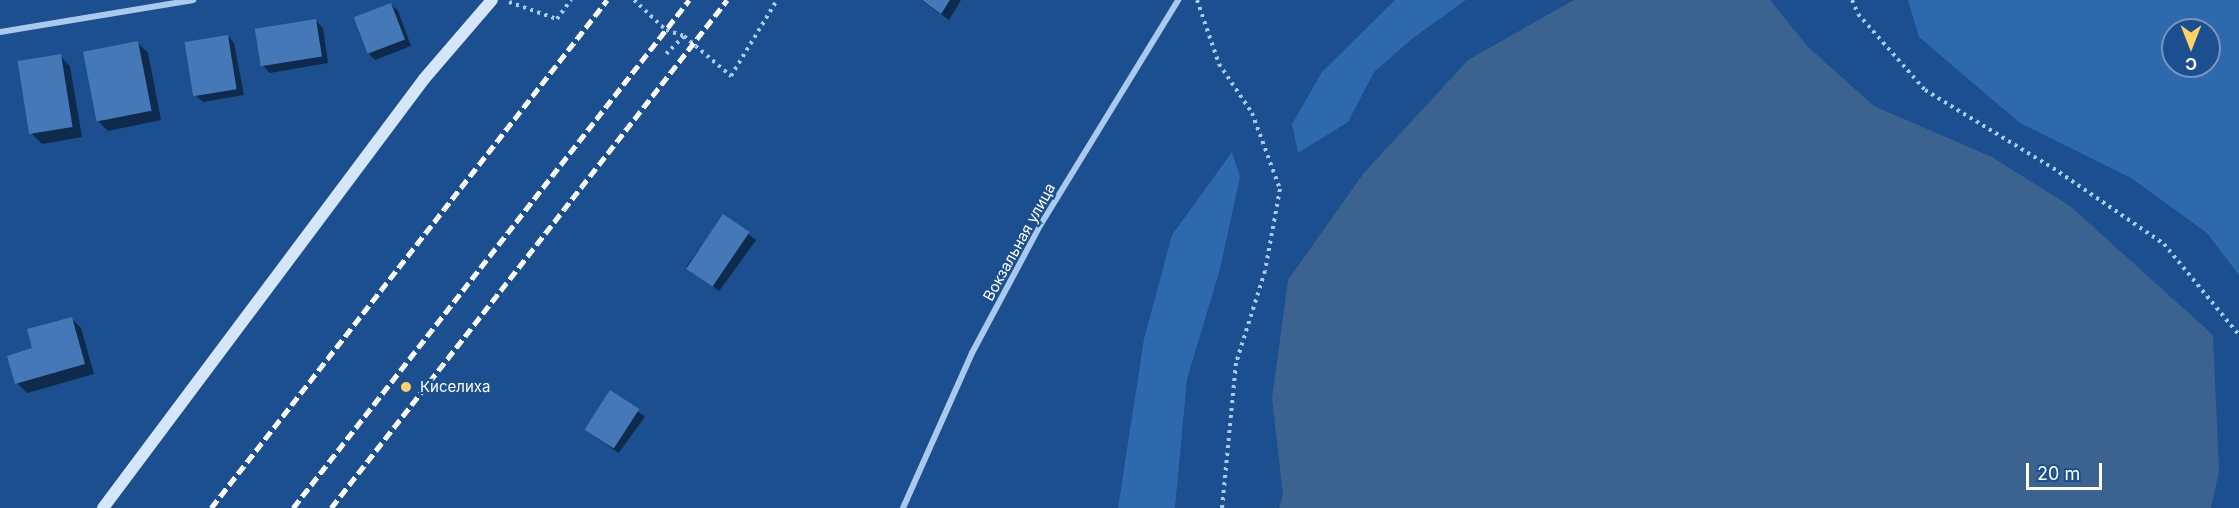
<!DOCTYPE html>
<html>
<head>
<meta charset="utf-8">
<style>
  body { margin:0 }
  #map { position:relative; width:2239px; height:508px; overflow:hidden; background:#1b4f8f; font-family:Inter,sans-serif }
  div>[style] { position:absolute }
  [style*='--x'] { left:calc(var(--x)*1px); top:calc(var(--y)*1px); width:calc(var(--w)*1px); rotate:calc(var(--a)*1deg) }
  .green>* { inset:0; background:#2e69ad }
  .water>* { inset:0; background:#3c6290 }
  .shadow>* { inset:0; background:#0007; transform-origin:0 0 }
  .building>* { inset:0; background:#4478b7; transform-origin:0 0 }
  .path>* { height:4px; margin-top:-2px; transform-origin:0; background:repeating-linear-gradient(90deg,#a9c9ee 0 3px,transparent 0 7.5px) }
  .street>* { height:6px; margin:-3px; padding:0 3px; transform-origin:3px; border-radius:3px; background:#a9c9ee }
  .secondary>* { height:12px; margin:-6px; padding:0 6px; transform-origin:6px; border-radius:6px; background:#d6e6fa }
  .rail>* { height:4.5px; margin-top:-2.25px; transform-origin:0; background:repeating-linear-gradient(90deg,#fff 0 10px,transparent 0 14.5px) }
  .dots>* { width:16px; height:16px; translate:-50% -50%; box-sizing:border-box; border:3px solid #1b4f8f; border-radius:50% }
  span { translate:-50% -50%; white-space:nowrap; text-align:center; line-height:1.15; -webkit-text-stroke:4.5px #1b4f8f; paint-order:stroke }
  .street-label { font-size:15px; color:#fff }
  .poi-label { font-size:15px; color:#fff }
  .left { translate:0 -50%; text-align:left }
  .north { position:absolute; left:2161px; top:18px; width:60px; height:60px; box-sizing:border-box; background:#1b4f8f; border:2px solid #7695bc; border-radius:50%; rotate:180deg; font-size:16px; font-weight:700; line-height:24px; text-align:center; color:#fff }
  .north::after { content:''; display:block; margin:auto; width:21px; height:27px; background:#ffd166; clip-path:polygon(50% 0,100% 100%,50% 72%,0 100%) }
  .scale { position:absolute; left:2026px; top:463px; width:76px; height:27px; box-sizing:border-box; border:3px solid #fff; border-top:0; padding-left:8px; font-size:18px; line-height:21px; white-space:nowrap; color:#fff; -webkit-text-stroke:4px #1b4f8f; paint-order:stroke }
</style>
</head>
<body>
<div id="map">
  <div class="green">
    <i style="clip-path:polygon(1395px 0,1466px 0,1413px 38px,1374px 72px,1348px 122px,1298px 153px,1292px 124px,1322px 72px)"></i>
    <i style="clip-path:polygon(evenodd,1908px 0,2239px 0,2239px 275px,2207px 233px,2131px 178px,2020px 123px,1919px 37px,1908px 0,2173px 30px,2209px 30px,2209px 66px,2173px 66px,2173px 30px)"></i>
    <i style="clip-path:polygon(1232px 152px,1240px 177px,1220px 269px,1187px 379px,1175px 508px,1118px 508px,1144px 339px,1172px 235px)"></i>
  </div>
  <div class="water">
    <i style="clip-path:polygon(1574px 0,1770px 0,1808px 47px,1874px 106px,1992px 157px,2070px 206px,2213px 335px,2219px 471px,2211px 508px,1279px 508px,1283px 495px,1272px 398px,1288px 280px,1363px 174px,1468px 60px)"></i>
  </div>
  <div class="shadow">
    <i style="clip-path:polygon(921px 0,961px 0,949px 20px)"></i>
    <i style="clip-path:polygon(391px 4px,398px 11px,411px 46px,375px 60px,368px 53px)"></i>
    <i style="clip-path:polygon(316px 21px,323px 28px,328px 63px,270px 73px,263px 66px)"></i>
    <i style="clip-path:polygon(228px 36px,234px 43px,244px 95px,203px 102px,196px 96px)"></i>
    <i style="clip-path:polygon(138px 43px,148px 53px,161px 120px,108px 131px,98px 121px)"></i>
    <i style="clip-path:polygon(60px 56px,70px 66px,82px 137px,42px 144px,32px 134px)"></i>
    <i style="left:723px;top:216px;width:41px;height:63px;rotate:36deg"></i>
    <i style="clip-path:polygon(71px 318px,81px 328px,94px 374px,27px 393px,17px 383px,34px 349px)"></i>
    <i style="left:611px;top:392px;width:42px;height:45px;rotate:36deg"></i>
  </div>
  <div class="building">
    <i style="clip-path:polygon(922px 0,950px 0,941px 14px)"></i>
    <i style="left:391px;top:3px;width:39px;height:40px;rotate:69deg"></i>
    <i style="left:316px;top:19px;width:38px;height:62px;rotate:81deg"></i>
    <i style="left:228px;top:35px;width:55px;height:44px;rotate:81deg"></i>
    <i style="left:138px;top:41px;width:71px;height:56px;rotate:79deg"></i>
    <i style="left:61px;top:54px;width:74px;height:44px;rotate:81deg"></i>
    <i style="left:723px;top:214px;width:32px;height:66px;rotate:34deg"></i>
    <i style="clip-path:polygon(72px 317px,85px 364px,15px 384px,7px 356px,32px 348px,27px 329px)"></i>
    <i style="left:610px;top:390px;width:35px;height:47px;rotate:33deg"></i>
  </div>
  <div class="path">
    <i style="--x:634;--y:0;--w:44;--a:43.2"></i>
    <i style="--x:666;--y:30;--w:19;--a:18"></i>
    <i style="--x:684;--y:36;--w:62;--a:40.4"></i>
    <i style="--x:731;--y:76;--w:89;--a:-58.8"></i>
    <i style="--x:1197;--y:0;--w:68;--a:71"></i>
    <i style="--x:1219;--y:64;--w:59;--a:56"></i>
    <i style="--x:1252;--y:113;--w:81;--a:69.8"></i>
    <i style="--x:1280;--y:189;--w:83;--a:100.4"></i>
    <i style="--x:1265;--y:271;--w:96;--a:107.5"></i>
    <i style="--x:1236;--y:363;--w:146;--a:95.5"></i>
    <i style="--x:1852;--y:0;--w:15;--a:67"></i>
    <i style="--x:1858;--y:14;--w:101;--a:48.6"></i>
    <i style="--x:1925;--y:90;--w:150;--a:31.4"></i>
    <i style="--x:2053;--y:168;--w:135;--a:34.4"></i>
    <i style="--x:2164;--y:244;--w:118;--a:50.5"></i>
    <i style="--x:509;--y:2;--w:51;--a:19.5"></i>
    <i style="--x:557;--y:19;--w:24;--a:-54"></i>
    <i style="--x:666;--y:54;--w:25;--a:-45"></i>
  </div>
  <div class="street">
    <i style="--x:0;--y:32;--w:196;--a:-9.4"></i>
    <i style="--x:903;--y:508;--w:170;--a:-66"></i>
    <i style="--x:972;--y:353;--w:146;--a:-61.9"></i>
    <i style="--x:1041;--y:224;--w:263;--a:-58.5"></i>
  </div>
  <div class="secondary">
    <i style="--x:103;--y:508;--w:536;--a:-53.19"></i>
    <i style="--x:424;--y:79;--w:104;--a:-49.3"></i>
  </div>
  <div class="rail">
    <i style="--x:211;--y:508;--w:644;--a:-52.06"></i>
    <i style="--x:293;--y:508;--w:644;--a:-52.06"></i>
    <i style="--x:331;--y:508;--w:644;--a:-52.06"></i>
  </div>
  <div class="dots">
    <i style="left:406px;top:387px;background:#ffd166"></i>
  </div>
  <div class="street-label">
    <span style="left:1019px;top:242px;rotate:-61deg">Вокзальная улица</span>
  </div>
  <div class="poi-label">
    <span class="left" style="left:420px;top:387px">Киселиха</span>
  </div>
  <div class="north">С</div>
  <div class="scale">20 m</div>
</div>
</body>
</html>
